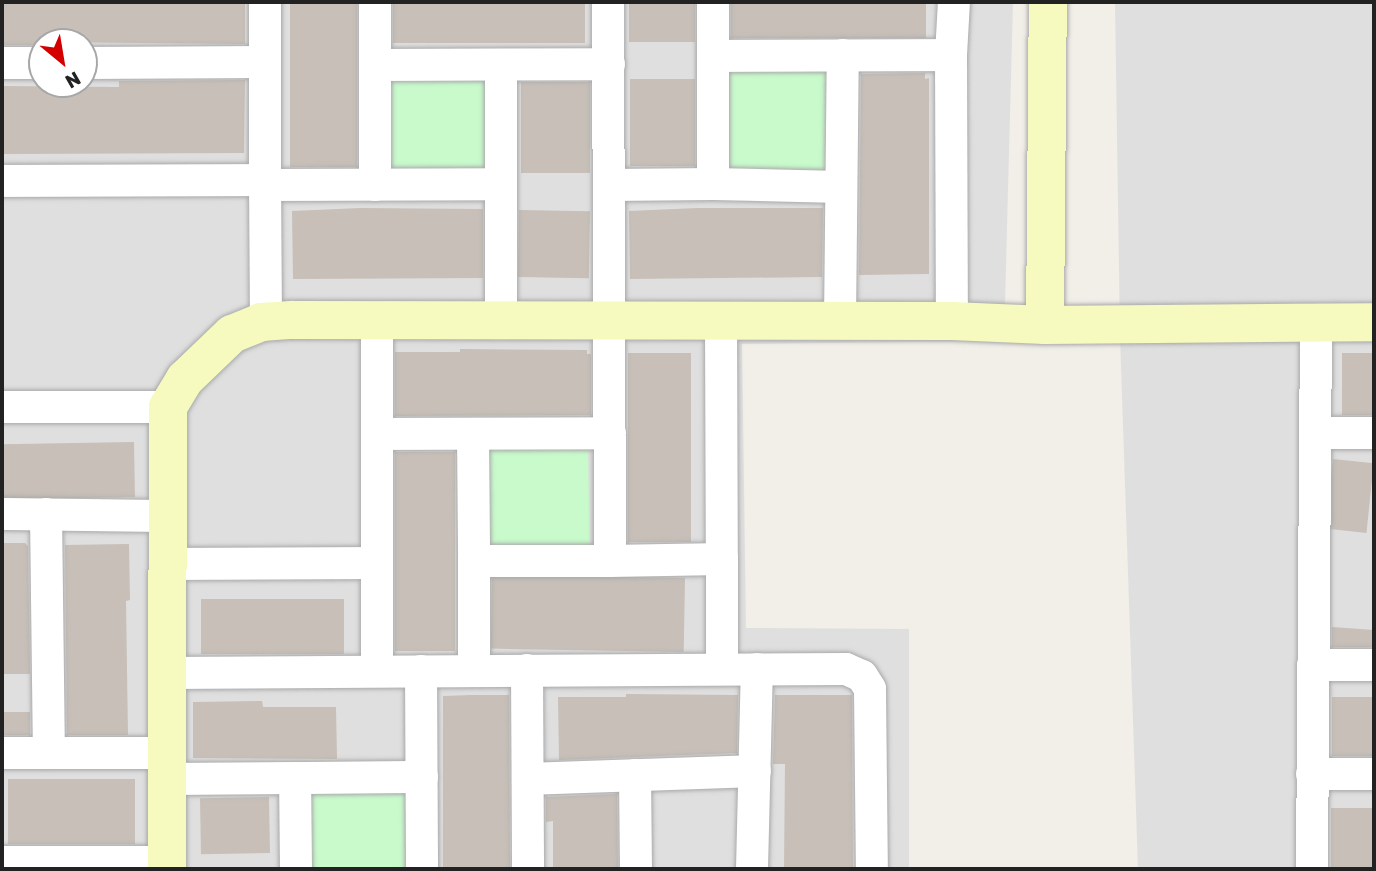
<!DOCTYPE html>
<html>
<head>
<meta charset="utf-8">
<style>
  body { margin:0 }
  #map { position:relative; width:1376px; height:871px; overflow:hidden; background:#f2efe9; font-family:Rubik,sans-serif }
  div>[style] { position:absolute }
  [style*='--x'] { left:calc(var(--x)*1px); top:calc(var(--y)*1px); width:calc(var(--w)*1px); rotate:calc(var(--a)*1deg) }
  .residential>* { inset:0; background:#e0dfdf }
  .park>* { inset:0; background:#c8facc; transform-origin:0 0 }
  .building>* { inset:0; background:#c7bfb8; transform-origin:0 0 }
  .roads { filter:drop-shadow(0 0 2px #a9a9a9) drop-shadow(0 0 2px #a9a9a9) }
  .street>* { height:32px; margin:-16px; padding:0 16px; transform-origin:16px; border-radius:16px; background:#fff }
  .secondary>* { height:38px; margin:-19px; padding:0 19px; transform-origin:19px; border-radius:19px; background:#f7fabf }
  span { translate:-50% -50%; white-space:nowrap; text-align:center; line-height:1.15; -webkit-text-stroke:5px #fff; paint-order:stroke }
  .frame { position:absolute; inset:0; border:4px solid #222; pointer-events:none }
  .north { position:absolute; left:28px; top:28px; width:70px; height:70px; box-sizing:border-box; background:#fff; border:2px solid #a7a7a7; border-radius:50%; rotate:150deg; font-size:19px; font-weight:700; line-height:28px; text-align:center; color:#222 }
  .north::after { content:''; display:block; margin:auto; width:24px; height:32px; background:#d40000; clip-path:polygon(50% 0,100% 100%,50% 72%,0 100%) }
</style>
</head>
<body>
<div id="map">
  <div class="residential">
    <i style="clip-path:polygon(evenodd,2px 2px,1013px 2px,1004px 341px,742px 344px,746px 628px,909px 629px,909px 869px,2px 869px,2px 2px,42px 42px,84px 42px,84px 84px,42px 84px,42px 42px)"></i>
    <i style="clip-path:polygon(1115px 2px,1374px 2px,1374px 869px,1138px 869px,1120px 336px)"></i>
  </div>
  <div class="park">
    <i style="left:830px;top:69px;width:102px;height:102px;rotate:89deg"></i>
    <i style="left:489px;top:73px;width:102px;height:101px;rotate:89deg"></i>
    <i style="left:588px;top:444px;width:102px;height:102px;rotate:89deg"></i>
    <i style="left:408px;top:786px;width:83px;height:102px;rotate:89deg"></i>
  </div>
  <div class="building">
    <i style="clip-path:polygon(2px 2px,245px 2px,245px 44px,40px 42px,40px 45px,2px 45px)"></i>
    <i style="left:290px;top:2px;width:67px;height:165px"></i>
    <i style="left:393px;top:2px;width:192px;height:41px"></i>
    <i style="left:629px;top:2px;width:66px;height:40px"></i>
    <i style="left:731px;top:2px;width:195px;height:36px"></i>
    <i style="clip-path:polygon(925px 73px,925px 79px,929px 78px,929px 274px,859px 275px,861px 74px)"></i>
    <i style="left:695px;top:79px;width:87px;height:65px;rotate:90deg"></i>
    <i style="clip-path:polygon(245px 80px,244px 153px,2px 154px,2px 86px,119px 87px,119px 81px)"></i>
    <i style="left:590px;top:82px;width:91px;height:69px;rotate:90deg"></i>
    <i style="clip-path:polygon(360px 208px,483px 209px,483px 278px,293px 279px,292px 211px)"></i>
    <i style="clip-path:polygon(697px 208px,823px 208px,822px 277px,630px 279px,629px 211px)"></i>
    <i style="left:519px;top:210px;width:71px;height:67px;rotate:1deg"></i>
    <i style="clip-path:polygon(460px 349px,587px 350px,587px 354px,591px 354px,591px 415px,395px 416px,395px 352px,460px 352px)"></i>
    <i style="left:628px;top:353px;width:63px;height:189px"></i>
    <i style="left:1342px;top:353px;width:32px;height:62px"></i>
    <i style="left:134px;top:442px;width:55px;height:132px;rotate:89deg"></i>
    <i style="left:395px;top:452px;width:60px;height:199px"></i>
    <i style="left:1333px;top:459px;width:41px;height:70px;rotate:6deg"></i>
    <i style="clip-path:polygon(2px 543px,25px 543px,28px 546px,30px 674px,2px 674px)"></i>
    <i style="clip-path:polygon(129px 544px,130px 600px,126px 601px,128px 735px,67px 735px,65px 545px)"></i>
    <i style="left:685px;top:578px;width:74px;height:193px;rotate:91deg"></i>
    <i style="left:344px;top:599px;width:55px;height:143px;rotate:90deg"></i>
    <i style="clip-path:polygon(1332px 627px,1374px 630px,1374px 647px,1332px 647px)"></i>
    <i style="clip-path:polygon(626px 694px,738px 695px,737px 753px,559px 760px,558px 697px,626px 697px)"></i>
    <i style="clip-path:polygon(471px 695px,509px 695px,510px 869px,443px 869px,443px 696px)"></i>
    <i style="clip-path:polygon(775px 695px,852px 695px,853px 869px,784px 869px,785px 764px,773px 764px)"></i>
    <i style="left:1332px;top:697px;width:42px;height:59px"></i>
    <i style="clip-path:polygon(262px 701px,263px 707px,336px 707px,337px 759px,193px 758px,193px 702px)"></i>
    <i style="left:2px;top:712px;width:28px;height:23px"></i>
    <i style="left:8px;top:779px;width:127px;height:65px"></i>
    <i style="clip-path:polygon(617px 794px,618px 869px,553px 869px,553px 821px,546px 822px,546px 797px)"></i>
    <i style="left:269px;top:797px;width:56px;height:69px;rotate:89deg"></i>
    <i style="left:1331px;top:808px;width:43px;height:61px"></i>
  </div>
  <div class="roads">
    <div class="street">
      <i style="--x:265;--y:2;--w:178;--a:90"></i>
      <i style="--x:375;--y:2;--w:183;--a:90"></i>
      <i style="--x:608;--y:2;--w:559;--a:89.8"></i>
      <i style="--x:610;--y:561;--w:112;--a:-1"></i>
      <i style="--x:722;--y:559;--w:110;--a:90"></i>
      <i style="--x:713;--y:2;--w:54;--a:90"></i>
      <i style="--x:951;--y:55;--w:266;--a:89.8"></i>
      <i style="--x:2;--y:63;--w:40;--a:0"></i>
      <i style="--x:84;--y:63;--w:181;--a:-0.3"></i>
      <i style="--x:375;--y:65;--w:234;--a:-0.2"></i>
      <i style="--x:501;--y:65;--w:119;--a:90"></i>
      <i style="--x:2;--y:181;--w:263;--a:-0.2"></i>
      <i style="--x:265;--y:180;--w:141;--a:89.6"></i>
      <i style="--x:713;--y:184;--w:128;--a:1.3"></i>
      <i style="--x:265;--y:185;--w:236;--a:-0.2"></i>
      <i style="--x:501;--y:184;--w:137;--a:90"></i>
      <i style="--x:609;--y:185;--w:104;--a:-0.6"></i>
      <i style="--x:713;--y:184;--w:128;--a:-90"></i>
      <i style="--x:713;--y:56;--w:238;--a:-0.2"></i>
      <i style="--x:951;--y:55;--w:53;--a:-86.8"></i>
      <i style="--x:377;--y:320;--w:114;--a:90"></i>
      <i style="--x:377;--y:434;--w:233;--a:-0.2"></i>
      <i style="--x:721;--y:322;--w:237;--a:89.8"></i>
      <i style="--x:840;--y:322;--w:267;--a:-89.4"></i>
      <i style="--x:2;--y:407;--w:166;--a:0"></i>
      <i style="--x:1315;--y:433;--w:59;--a:0"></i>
      <i style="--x:377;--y:434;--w:237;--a:90"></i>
      <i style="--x:473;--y:434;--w:127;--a:89.5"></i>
      <i style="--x:2;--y:514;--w:164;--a:0.7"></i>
      <i style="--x:46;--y:514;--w:239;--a:89.3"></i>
      <i style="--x:166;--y:564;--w:211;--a:-0.3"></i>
      <i style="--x:1313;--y:665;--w:61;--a:0"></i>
      <i style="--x:527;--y:670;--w:199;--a:89.7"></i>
      <i style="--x:421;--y:671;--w:198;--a:89.7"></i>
      <i style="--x:474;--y:671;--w:110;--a:-90"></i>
      <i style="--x:474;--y:561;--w:136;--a:0"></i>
      <i style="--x:167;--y:673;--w:679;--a:-0.34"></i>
      <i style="--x:846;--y:669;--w:17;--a:24"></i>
      <i style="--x:862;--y:676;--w:15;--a:58"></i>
      <i style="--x:870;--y:689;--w:180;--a:89.4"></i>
      <i style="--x:2;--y:753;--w:165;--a:0"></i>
      <i style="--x:1312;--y:774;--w:62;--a:0"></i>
      <i style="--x:635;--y:775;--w:94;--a:89.4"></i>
      <i style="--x:167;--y:779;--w:128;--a:-0.4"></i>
      <i style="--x:528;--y:779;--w:227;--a:-2"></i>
      <i style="--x:2;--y:862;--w:165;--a:0"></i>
      <i style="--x:296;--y:869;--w:91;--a:-90.6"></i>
      <i style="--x:295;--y:778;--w:127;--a:-0.5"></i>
      <i style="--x:752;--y:869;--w:200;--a:-88.6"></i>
      <i style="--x:1312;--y:869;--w:547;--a:-89.58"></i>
    </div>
    <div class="secondary">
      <i style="--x:1045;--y:325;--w:323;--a:-89.5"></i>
      <i style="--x:167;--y:869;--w:462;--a:-89.9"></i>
      <i style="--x:168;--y:407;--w:33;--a:-59"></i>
      <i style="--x:185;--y:379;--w:65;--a:-43.8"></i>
      <i style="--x:232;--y:334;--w:31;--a:-22"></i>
      <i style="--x:261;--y:322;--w:31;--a:-4"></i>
      <i style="--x:292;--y:320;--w:660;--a:0.09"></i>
      <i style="--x:952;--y:321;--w:93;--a:2.5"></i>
      <i style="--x:1045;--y:325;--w:329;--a:-0.5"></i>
    </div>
  </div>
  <div class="frame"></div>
  <div class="north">N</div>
</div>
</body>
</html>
